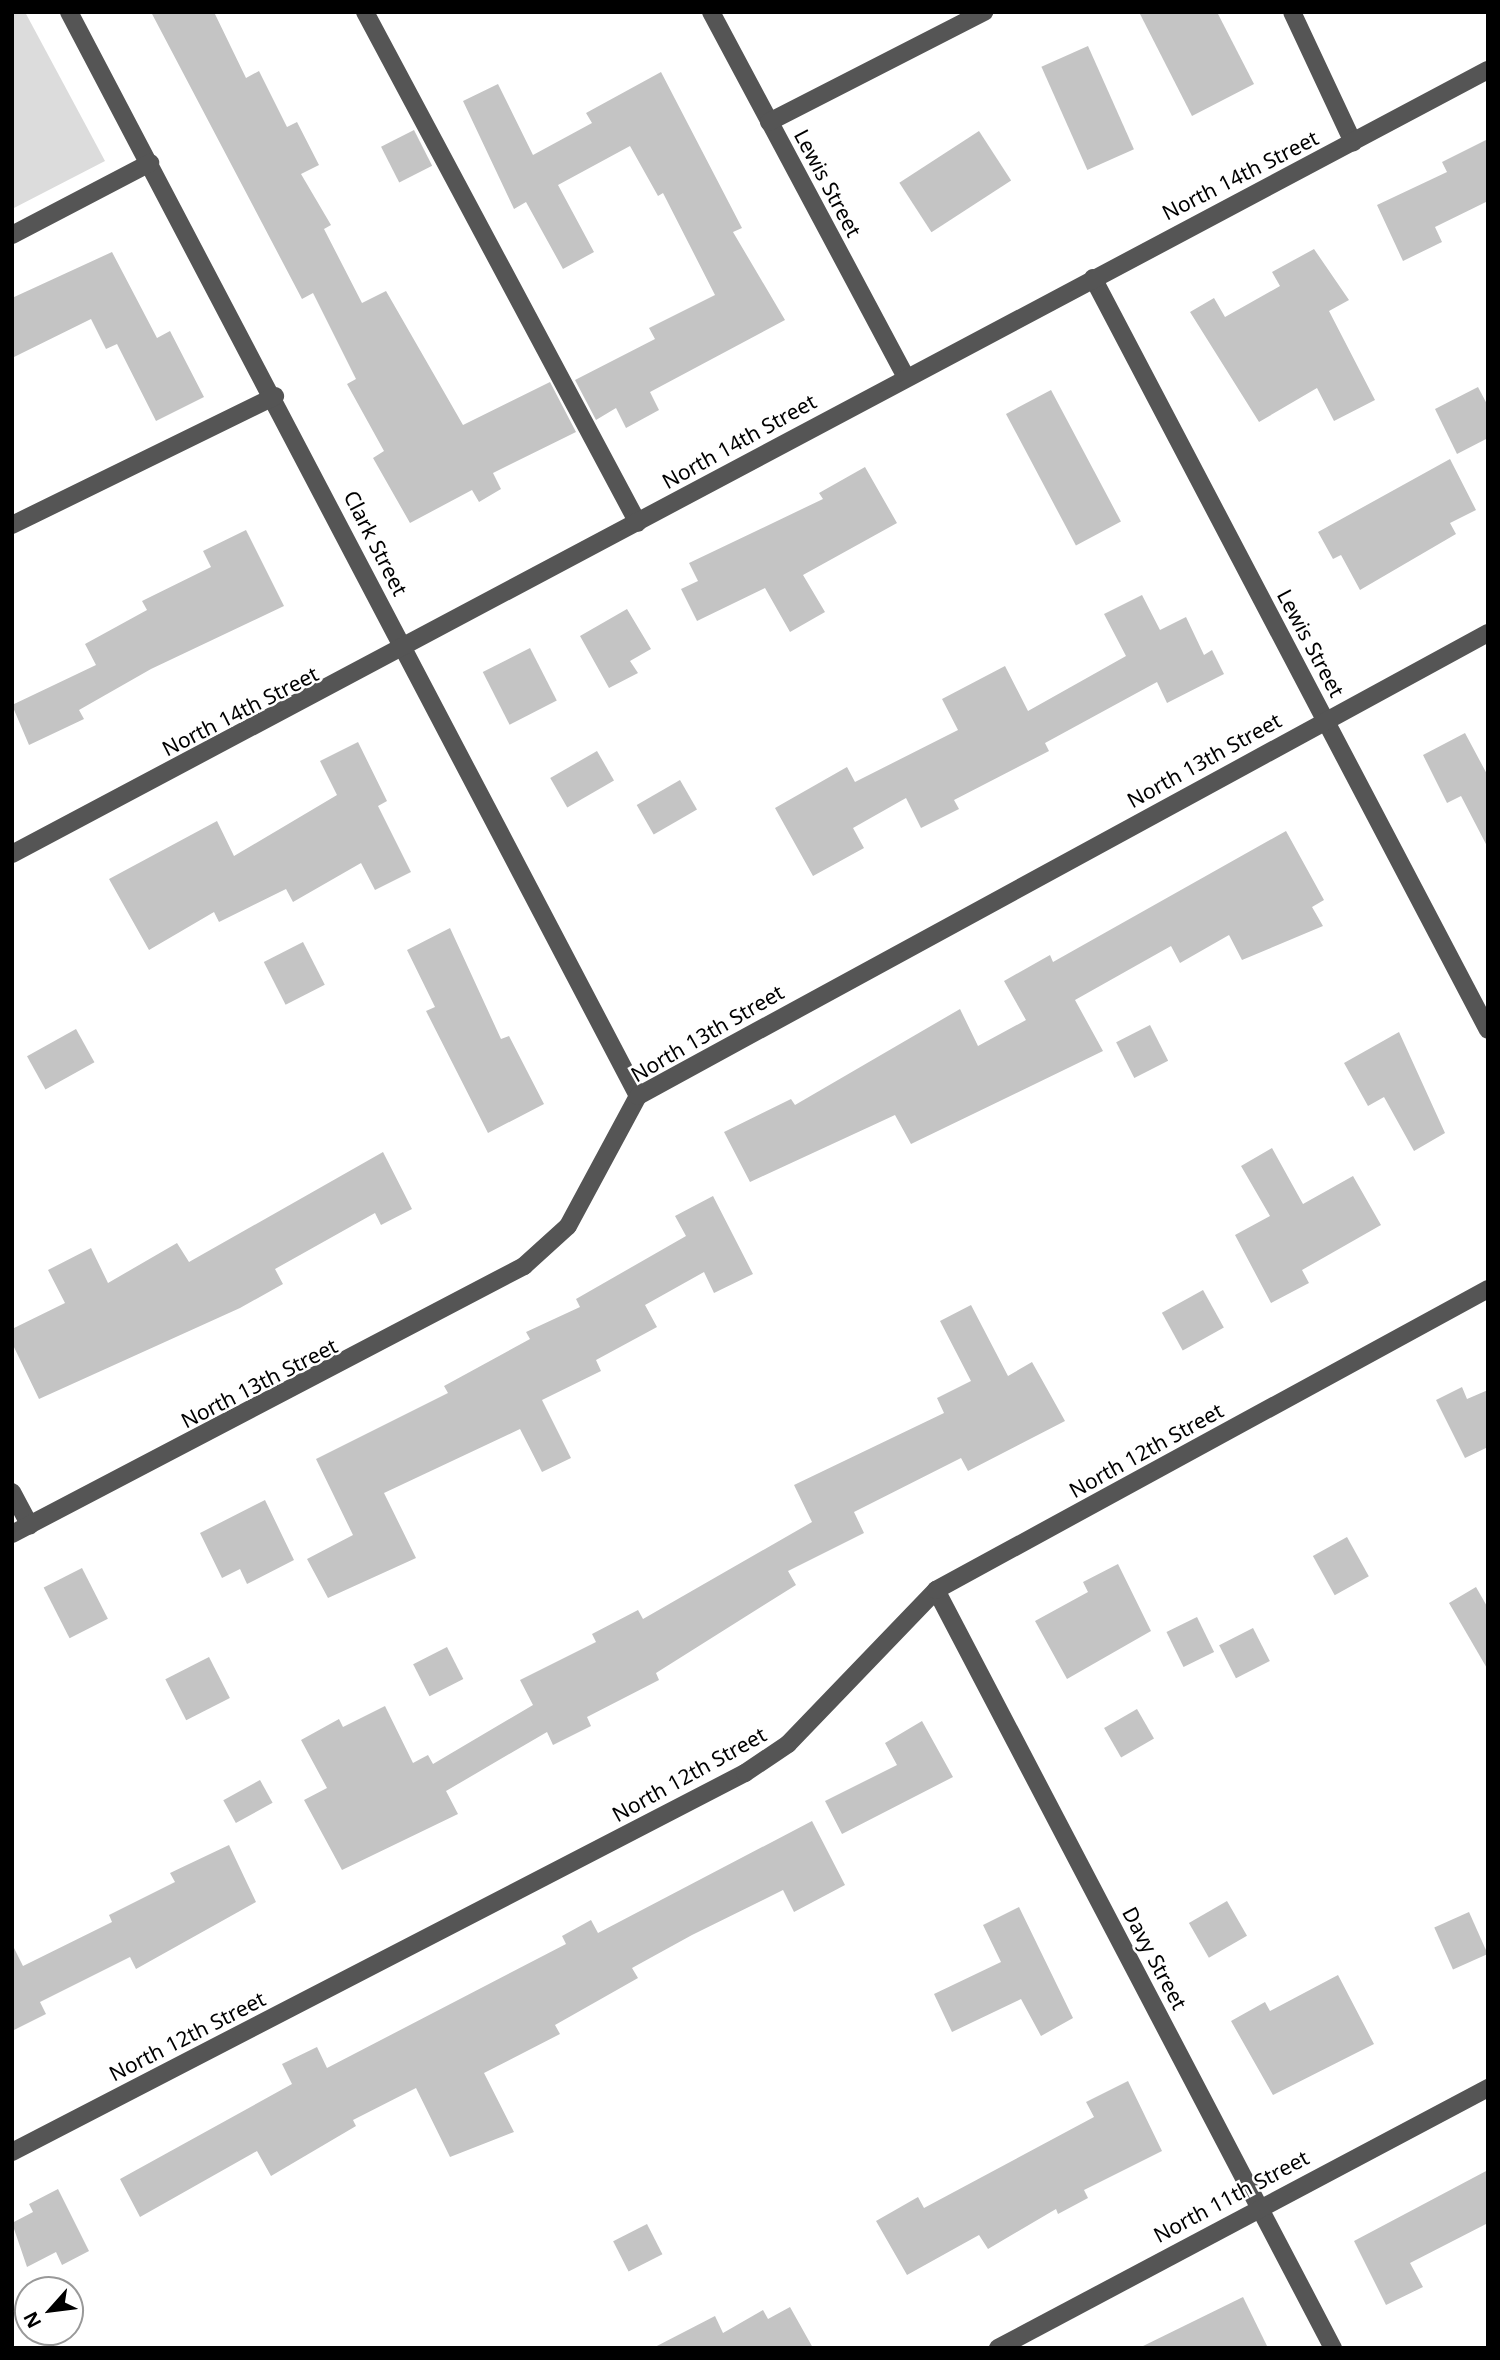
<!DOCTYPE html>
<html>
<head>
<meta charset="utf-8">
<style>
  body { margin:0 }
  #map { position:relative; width:1500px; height:2360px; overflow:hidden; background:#fff; font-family:"Noto Sans",sans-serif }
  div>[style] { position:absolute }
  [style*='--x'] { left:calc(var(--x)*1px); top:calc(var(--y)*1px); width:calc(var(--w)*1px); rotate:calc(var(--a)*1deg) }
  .green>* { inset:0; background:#dcdcdc }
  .building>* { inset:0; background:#c4c4c4; transform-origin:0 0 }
  .minor>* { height:18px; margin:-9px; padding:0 9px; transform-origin:9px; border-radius:9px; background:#555 }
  span { translate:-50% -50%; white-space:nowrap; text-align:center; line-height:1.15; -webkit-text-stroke:5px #fff; paint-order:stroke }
  .street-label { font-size:21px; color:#000 }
  .frame { position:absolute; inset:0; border:14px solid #000; pointer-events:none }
  .north { position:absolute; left:14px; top:2276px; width:70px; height:70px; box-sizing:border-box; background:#fff; border:2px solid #999; border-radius:50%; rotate:242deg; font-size:19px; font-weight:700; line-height:28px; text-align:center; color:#000 }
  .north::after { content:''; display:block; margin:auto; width:24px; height:32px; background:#000; clip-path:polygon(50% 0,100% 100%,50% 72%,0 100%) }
</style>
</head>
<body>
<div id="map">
  <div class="green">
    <i style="clip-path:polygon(12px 12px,25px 12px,105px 161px,12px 209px)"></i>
  </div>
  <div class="building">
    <i style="clip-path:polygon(151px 12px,214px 12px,246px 78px,259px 71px,287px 127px,297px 122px,319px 165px,301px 174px,331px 225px,324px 229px,362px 303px,386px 291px,463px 425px,550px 382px,576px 432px,493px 473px,501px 489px,479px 502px,472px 490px,410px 523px,373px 458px,384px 451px,347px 384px,356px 379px,313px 293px,302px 299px)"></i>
    <i style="clip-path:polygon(1139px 12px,1217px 12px,1254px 84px,1192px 116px)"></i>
    <i style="left:1088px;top:46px;width:113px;height:51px;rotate:66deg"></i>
    <i style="clip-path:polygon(661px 72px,742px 228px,733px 232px,785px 320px,650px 392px,659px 410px,626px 428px,616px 408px,596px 420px,575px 380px,655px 339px,649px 328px,715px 295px,663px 193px,658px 196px,630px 146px,558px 185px,594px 252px,563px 269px,526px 202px,514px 209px,463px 101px,498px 84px,533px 155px,592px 123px,586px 113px)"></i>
    <i style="left:414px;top:130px;width:40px;height:37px;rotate:63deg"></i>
    <i style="left:979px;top:131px;width:59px;height:95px;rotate:57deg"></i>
    <i style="clip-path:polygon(1488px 139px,1488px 201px,1435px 227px,1442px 242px,1403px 261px,1377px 205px,1447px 172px,1442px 162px)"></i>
    <i style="clip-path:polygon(1314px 249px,1349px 300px,1329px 311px,1375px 400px,1334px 421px,1317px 388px,1259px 422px,1190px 312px,1214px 298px,1225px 317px,1280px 286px,1272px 272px)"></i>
    <i style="clip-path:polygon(112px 252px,157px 338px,170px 331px,204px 397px,156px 421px,117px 344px,106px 349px,91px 319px,12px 358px,12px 298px)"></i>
    <i style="clip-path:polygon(1478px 387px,1488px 406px,1488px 438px,1457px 454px,1435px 409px)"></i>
    <i style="left:1051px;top:390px;width:149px;height:51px;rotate:62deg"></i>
    <i style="clip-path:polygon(1450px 459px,1476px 510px,1450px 523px,1456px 534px,1360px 590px,1341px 555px,1333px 559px,1318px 532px)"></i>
    <i style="clip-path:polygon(865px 467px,897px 523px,803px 575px,825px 612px,790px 632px,765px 588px,697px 621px,681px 589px,698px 581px,689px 563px,823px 499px,819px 493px)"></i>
    <i style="clip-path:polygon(246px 530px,284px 606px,151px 669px,79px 710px,84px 719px,29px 745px,12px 705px,96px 665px,85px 644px,147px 610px,142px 601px,211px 567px,203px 551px)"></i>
    <i style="clip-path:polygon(1142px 595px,1160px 630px,1186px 617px,1204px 655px,1212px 650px,1224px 674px,1167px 703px,1157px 682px,1045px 743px,1049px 751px,954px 800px,959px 809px,921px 828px,906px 798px,853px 828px,864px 848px,813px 876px,775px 808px,847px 767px,855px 782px,958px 730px,942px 699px,1005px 666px,1028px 711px,1126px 656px,1104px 614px)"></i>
    <i style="clip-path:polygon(627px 609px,651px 649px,630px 661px,638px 673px,609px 688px,580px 636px)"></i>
    <i style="left:530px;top:648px;width:59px;height:53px;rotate:63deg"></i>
    <i style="clip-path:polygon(1465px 733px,1488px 776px,1488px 848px,1461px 796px,1447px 803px,1423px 755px)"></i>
    <i style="clip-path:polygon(358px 742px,387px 801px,378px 806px,411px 872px,375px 890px,361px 863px,293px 902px,286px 889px,219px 922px,214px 912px,149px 950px,109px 879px,217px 821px,234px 856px,337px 795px,320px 761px)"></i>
    <i style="left:597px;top:751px;width:34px;height:54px;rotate:60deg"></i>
    <i style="left:680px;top:780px;width:34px;height:50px;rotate:60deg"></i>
    <i style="clip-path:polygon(1286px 831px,1324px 900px,1312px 907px,1323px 926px,1242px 960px,1229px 935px,1180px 963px,1171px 946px,1075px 1000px,1103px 1051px,911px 1144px,895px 1115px,750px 1182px,724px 1132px,791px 1099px,795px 1105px,960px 1009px,978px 1046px,1026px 1020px,1004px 981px,1050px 955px,1053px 962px)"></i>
    <i style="clip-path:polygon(450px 928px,501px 1039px,509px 1036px,544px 1104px,488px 1133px,426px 1011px,435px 1007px,407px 950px)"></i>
    <i style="left:303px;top:942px;width:48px;height:44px;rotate:63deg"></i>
    <i style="left:1150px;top:1025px;width:40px;height:38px;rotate:63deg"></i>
    <i style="left:76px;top:1029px;width:38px;height:56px;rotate:61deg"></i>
    <i style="clip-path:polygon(1399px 1032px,1445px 1133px,1414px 1151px,1384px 1097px,1368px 1106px,1344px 1063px)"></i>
    <i style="clip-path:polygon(1272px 1148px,1303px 1204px,1353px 1176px,1381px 1225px,1302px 1270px,1309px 1283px,1271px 1303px,1235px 1235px,1270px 1216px,1241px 1166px)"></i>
    <i style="clip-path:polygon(383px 1152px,412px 1209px,381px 1225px,375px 1213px,275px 1269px,283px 1284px,240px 1308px,39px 1399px,12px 1343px,12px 1329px,65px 1303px,48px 1270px,91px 1248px,108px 1283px,177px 1243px,189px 1262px)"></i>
    <i style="clip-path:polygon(713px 1196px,753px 1274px,714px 1293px,704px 1272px,645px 1305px,657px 1327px,596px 1360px,601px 1371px,542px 1400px,571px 1458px,542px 1472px,520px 1429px,384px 1493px,416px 1558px,328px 1598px,307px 1559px,353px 1535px,316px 1459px,448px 1393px,444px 1386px,530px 1339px,526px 1332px,580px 1307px,576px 1299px,686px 1236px,675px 1216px)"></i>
    <i style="left:1203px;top:1290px;width:43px;height:47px;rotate:61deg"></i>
    <i style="clip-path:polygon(971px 1305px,1008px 1376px,1032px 1362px,1065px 1421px,968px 1471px,961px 1458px,854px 1512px,864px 1533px,788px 1571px,796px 1585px,656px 1673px,659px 1680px,587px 1717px,591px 1726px,553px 1745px,547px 1732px,446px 1791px,458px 1814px,342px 1870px,304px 1800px,327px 1788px,301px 1740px,339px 1719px,343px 1727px,385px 1706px,413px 1763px,428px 1755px,433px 1764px,533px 1705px,520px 1680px,596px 1642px,592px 1634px,638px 1610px,643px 1619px,812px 1522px,794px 1485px,944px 1413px,937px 1398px,971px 1381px,940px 1321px)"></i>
    <i style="clip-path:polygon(1462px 1387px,1467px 1399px,1488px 1390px,1488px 1447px,1465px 1458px,1436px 1400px)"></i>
    <i style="clip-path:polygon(265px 1500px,294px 1560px,247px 1584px,240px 1569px,222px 1578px,200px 1533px)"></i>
    <i style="left:1347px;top:1537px;width:45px;height:39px;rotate:61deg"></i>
    <i style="clip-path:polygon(1118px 1564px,1151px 1631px,1067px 1679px,1035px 1621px,1088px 1592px,1083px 1582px)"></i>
    <i style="left:82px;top:1568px;width:57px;height:43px;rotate:63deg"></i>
    <i style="clip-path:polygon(1476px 1587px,1488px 1608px,1488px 1670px,1449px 1603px)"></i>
    <i style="left:1197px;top:1617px;width:39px;height:34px;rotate:64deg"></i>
    <i style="left:1253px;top:1628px;width:37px;height:38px;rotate:63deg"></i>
    <i style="left:447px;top:1647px;width:36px;height:38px;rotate:63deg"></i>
    <i style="left:209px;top:1657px;width:46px;height:49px;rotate:63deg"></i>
    <i style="left:1137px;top:1709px;width:34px;height:38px;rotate:60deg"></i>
    <i style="clip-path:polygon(922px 1721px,953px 1777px,842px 1834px,825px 1801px,897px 1765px,885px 1743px)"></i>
    <i style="left:260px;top:1780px;width:26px;height:42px;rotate:61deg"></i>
    <i style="clip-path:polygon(812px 1821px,845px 1885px,794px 1912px,783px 1890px,692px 1935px,632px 1968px,638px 1978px,555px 2025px,560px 2034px,484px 2073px,514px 2132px,450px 2157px,416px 2088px,353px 2120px,356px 2126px,271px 2176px,257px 2151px,140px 2217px,120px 2179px,292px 2084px,282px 2064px,317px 2047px,327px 2068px,566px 1944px,562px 1936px,591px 1920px,598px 1933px)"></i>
    <i style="clip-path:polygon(229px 1845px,256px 1902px,136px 1969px,130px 1957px,40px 2002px,46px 2014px,12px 2031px,12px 1944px,23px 1966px,112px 1922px,109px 1915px,175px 1882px,170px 1873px)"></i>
    <i style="left:1227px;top:1901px;width:40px;height:44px;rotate:60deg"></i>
    <i style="clip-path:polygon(1019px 1907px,1073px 2018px,1041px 2036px,1021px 1999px,952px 2032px,934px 1994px,1001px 1962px,983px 1925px)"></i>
    <i style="left:1469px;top:1912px;width:46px;height:38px;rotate:66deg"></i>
    <i style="clip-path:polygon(1338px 1975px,1374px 2044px,1273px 2095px,1231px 2021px,1265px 2002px,1270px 2011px)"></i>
    <i style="clip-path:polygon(1128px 2081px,1162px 2151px,1084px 2190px,1088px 2198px,1058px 2214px,1056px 2209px,988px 2249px,979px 2235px,907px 2275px,876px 2221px,918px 2197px,924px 2208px,1094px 2117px,1086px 2102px)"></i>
    <i style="clip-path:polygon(1488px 2170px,1488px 2223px,1410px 2263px,1423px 2287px,1386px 2305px,1354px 2241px)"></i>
    <i style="clip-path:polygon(58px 2189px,89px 2251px,62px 2265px,56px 2252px,27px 2267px,12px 2223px,33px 2212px,29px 2204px)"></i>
    <i style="left:647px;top:2224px;width:34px;height:38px;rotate:63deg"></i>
    <i style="clip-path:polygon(1243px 2297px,1268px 2348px,1139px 2348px)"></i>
    <i style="clip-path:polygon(790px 2307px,813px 2348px,653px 2348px,715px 2316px,723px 2333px,763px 2310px,768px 2319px)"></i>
  </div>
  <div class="minor">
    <i style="--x:69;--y:12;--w:1224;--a:62.3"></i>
    <i style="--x:365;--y:12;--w:579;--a:61.89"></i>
    <i style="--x:711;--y:12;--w:412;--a:61.9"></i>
    <i style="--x:1292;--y:12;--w:144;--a:64.9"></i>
    <i style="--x:769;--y:122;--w:242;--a:-27.1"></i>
    <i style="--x:12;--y:235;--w:156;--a:-27.6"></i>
    <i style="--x:1093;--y:278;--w:849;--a:62.29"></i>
    <i style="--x:12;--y:525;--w:293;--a:-26.1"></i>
    <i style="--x:12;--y:854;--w:1671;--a:-27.98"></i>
    <i style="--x:12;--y:1492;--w:38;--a:62"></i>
    <i style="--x:12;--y:1534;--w:578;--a:-27.63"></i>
    <i style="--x:524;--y:1266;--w:59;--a:-42.3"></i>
    <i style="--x:568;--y:1226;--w:148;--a:-61.7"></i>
    <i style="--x:638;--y:1096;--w:968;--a:-28.58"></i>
    <i style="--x:936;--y:1590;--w:856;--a:62.36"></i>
    <i style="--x:12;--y:2152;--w:825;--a:-27.34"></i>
    <i style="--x:745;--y:1773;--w:52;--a:-34"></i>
    <i style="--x:788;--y:1744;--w:214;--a:-46.1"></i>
    <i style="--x:936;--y:1590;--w:629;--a:-28.6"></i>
    <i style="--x:998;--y:2348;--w:555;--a:-27.95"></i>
  </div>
  <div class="street-label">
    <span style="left:1240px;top:175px;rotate:-27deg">North 14th Street</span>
    <span style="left:828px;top:183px;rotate:62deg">Lewis Street</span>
    <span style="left:739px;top:441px;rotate:-29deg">North 14th Street</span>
    <span style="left:376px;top:543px;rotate:63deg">Clark Street</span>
    <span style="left:1311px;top:643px;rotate:62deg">Lewis Street</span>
    <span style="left:240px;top:711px;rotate:-27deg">North 14th Street</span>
    <span style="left:1204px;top:760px;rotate:-29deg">North 13th Street</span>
    <span style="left:707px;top:1033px;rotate:-30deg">North 13th Street</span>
    <span style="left:259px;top:1383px;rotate:-27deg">North 13th Street</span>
    <span style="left:1146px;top:1450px;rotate:-29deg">North 12th Street</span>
    <span style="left:689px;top:1774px;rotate:-29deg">North 12th Street</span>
    <span style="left:1155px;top:1958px;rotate:62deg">Davy Street</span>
    <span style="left:187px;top:2036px;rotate:-27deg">North 12th Street</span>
    <span style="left:1231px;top:2196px;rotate:-28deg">North 11th Street</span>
  </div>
  <div class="frame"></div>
  <div class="north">N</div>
</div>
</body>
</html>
